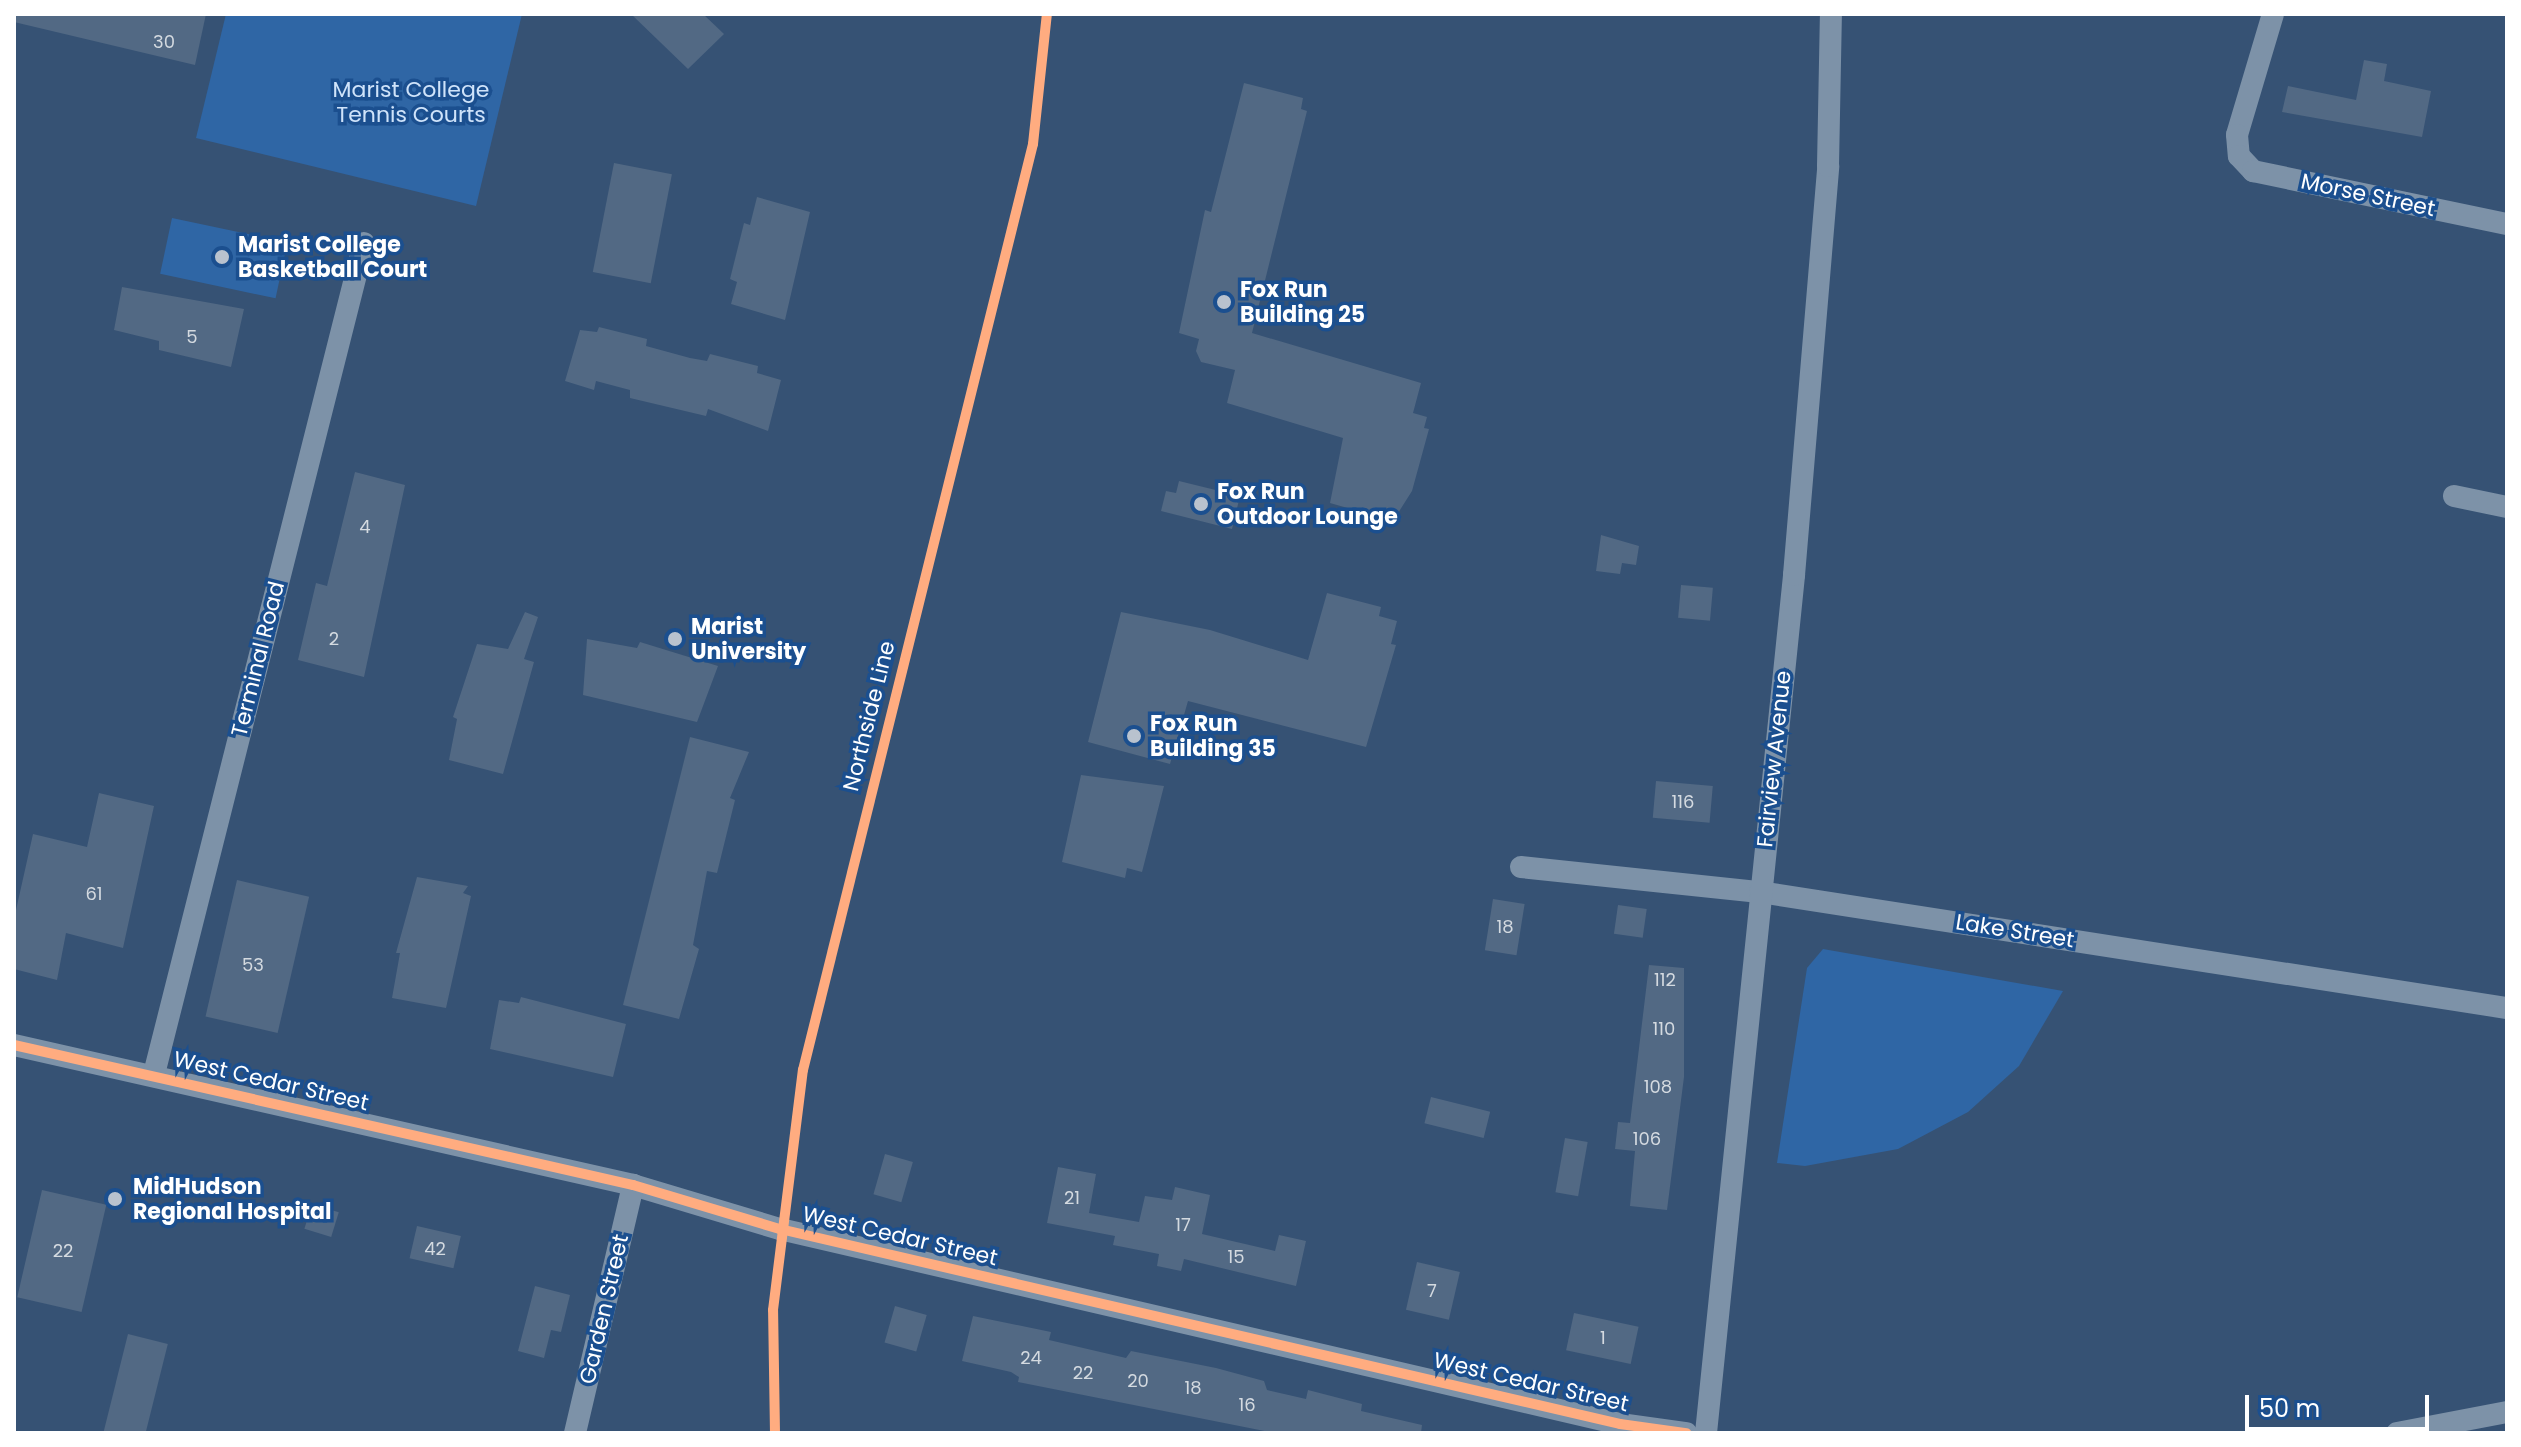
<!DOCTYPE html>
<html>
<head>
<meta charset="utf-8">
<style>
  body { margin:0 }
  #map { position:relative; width:2521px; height:1447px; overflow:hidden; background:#365274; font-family:Poppins,sans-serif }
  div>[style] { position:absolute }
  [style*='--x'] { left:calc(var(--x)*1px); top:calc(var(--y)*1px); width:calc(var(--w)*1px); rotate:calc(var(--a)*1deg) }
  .green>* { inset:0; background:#2f66a5; transform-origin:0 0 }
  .building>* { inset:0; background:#526984; transform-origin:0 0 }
  .minor>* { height:22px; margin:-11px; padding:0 11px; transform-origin:11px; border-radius:11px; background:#7d92a8 }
  .cycleway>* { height:10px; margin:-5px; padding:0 5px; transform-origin:5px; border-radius:5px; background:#ffac80 }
  .dots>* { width:22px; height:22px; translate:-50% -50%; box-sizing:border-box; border:4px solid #1b4f8f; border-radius:50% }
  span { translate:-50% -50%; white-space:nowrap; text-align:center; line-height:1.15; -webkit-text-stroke:7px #1b4f8f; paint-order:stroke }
  .number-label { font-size:18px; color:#d4dae0 }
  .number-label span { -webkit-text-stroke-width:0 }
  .park-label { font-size:22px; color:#cfe3fa }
  .street-label { font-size:22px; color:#fff }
  .poi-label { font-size:22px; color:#fff; font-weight:700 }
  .left { translate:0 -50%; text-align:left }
  .frame { position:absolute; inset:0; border:16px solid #fff; pointer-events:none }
  .scale { position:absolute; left:2245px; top:1395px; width:184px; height:36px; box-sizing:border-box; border:4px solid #fff; border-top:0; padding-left:10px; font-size:24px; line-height:28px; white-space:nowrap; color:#fff; -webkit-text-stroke:6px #1b4f8f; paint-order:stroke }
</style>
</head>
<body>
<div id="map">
  <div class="green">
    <i style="clip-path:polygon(226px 14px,522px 14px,476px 206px,196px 138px)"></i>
    <i style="left:172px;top:218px;width:118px;height:57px;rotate:12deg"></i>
    <i style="clip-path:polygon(1823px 949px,2063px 991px,2019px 1066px,1968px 1112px,1898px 1149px,1805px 1166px,1777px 1163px,1807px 968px)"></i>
  </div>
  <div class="building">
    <i style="clip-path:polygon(14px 14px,206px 14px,195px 65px,14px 22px)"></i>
    <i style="clip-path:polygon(631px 14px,703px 14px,724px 34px,688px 69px)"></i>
    <i style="clip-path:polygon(2364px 60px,2387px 64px,2384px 81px,2431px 91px,2422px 137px,2282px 112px,2288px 86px,2356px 100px)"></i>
    <i style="clip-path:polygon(1244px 83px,1303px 98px,1301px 109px,1307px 111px,1252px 333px,1421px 383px,1413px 413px,1427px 417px,1424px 428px,1429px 429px,1412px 491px,1393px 521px,1330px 503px,1343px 438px,1227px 403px,1235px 370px,1201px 362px,1196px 351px,1199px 339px,1179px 333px,1205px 210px,1211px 212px)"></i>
    <i style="left:614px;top:163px;width:59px;height:111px;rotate:11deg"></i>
    <i style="clip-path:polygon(757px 197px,810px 212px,785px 320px,731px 304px,737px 282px,730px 279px,744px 223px,750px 225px)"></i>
    <i style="clip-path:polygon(122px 287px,244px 309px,231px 367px,159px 350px,159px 341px,114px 330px)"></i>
    <i style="clip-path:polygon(599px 327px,647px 339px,646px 346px,690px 358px,707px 361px,710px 354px,758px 366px,757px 373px,781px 380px,768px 431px,708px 409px,706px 416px,630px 398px,630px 390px,596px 381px,594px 390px,565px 381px,580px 330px,597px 332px)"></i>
    <i style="clip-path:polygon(355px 472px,405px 485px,364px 677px,298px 660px,316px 583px,327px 586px)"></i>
    <i style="clip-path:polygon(1179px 481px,1240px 496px,1232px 529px,1161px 511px,1166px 491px,1176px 493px)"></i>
    <i style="clip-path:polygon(1601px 535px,1639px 546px,1636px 565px,1622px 563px,1620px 574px,1596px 571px)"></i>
    <i style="left:1681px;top:585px;width:32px;height:33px;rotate:5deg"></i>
    <i style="clip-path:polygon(1327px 593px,1381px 607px,1379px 616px,1397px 621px,1391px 644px,1396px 645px,1366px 747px,1188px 701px,1170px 764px,1088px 742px,1121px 612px,1210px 630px,1308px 660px)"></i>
    <i style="clip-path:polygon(525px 612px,538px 617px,524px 659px,534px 662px,503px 774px,449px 760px,457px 719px,453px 717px,477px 644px,508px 649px)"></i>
    <i style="clip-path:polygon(587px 639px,637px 648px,640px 642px,718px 666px,697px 722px,583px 695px)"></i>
    <i style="clip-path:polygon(690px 737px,749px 752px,730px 798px,735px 800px,717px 873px,707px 871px,693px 945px,699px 949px,679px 1019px,623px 1005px)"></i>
    <i style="clip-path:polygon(1081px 775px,1164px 786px,1142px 872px,1127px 868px,1125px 878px,1062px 862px)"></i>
    <i style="left:1656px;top:781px;width:57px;height:37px;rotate:5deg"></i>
    <i style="clip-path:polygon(99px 793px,154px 806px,123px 948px,66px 933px,57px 980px,14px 969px,14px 919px,33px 834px,87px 847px)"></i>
    <i style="clip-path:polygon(417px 877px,468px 886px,463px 893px,471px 896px,446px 1008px,392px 998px,400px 953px,396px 953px)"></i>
    <i style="left:237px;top:880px;width:74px;height:140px;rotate:13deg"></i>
    <i style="left:1493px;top:899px;width:32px;height:52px;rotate:9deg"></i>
    <i style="left:1618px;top:905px;width:29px;height:29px;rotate:8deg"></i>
    <i style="clip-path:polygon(1649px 965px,1684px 968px,1684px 1077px,1667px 1210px,1630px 1206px,1635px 1151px,1615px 1149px,1618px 1122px,1630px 1123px)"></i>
    <i style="clip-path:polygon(521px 997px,626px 1024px,613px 1077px,490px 1049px,499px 1000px,519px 1003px)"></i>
    <i style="left:1431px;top:1097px;width:61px;height:27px;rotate:14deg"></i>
    <i style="left:1565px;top:1138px;width:23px;height:55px;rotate:10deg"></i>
    <i style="left:885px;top:1154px;width:29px;height:42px;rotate:16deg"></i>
    <i style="clip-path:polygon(1058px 1167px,1096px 1174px,1089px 1213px,1139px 1222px,1145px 1196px,1172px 1200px,1175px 1187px,1210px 1195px,1202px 1234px,1275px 1251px,1279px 1235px,1306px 1241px,1296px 1286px,1184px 1259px,1181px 1271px,1157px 1266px,1159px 1254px,1113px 1245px,1115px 1236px,1047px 1223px)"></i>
    <i style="left:42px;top:1190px;width:66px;height:110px;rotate:13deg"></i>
    <i style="left:312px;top:1204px;width:28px;height:26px;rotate:17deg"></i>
    <i style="left:417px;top:1226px;width:45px;height:33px;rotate:13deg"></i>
    <i style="left:1417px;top:1262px;width:44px;height:49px;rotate:13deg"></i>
    <i style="clip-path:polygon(535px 1286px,570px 1295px,561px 1332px,551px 1330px,544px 1358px,518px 1351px)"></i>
    <i style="left:895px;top:1306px;width:33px;height:38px;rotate:16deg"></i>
    <i style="left:1574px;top:1313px;width:66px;height:38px;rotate:12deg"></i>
    <i style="clip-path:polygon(973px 1316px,1051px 1332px,1049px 1340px,1126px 1358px,1131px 1351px,1216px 1368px,1264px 1381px,1267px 1390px,1306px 1399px,1308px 1390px,1362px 1404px,1361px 1411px,1422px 1425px,1421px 1433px,1274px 1433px,1018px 1382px,1019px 1377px,1011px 1372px,962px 1361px)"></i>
    <i style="left:128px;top:1334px;width:41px;height:102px;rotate:14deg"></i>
  </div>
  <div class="minor">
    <i style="--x:2273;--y:14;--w:126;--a:106.6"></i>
    <i style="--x:2237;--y:135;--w:21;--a:85"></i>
    <i style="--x:2239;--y:156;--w:21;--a:47"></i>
    <i style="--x:2253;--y:171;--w:259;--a:11.8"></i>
    <i style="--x:2454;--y:496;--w:54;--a:11.7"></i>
    <i style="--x:1521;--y:867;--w:240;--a:6"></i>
    <i style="--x:1760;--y:892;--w:756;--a:8.83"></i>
    <i style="--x:14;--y:1045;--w:635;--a:12.74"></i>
    <i style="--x:633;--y:1185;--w:153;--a:16.7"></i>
    <i style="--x:780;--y:1229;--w:862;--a:13.07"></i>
    <i style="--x:1620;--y:1424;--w:67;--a:7.8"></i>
    <i style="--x:154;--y:1074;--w:857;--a:-75.82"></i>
    <i style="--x:575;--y:1433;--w:255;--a:-76.8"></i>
    <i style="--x:1706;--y:1433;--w:863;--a:-84.14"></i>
    <i style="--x:1794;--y:575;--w:410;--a:-85.2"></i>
    <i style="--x:1828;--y:166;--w:152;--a:-88.9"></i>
    <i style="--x:2397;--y:1433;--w:112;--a:-10.8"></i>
  </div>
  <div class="cycleway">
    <i style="--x:14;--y:1045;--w:635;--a:12.74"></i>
    <i style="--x:633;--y:1185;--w:153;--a:16.7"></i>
    <i style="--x:780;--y:1229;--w:862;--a:13.07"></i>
    <i style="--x:1620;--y:1424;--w:67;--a:7.8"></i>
    <i style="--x:775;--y:1433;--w:123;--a:-90.9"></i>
    <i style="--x:773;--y:1310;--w:242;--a:-82.9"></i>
    <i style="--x:803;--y:1070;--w:954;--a:-76.05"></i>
    <i style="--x:1033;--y:144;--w:131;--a:-83.9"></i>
  </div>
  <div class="dots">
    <i style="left:222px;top:257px;background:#b9c2ce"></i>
    <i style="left:1224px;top:302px;background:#b9c2ce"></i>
    <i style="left:1201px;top:504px;background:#b9c2ce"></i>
    <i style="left:675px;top:639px;background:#b9c2ce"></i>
    <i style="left:1134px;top:736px;background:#b9c2ce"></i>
    <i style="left:115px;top:1199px;background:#b9c2ce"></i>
  </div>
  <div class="number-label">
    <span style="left:164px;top:42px">30</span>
    <span style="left:192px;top:337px">5</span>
    <span style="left:365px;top:527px">4</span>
    <span style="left:334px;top:639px">2</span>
    <span style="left:1683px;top:802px">116</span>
    <span style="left:94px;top:894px">61</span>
    <span style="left:1505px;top:927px">18</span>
    <span style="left:253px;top:965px">53</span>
    <span style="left:1665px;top:980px">112</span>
    <span style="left:1664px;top:1029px">110</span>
    <span style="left:1658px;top:1087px">108</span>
    <span style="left:1647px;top:1139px">106</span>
    <span style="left:1072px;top:1198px">21</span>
    <span style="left:1183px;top:1225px">17</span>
    <span style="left:435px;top:1249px">42</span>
    <span style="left:63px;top:1251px">22</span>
    <span style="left:1236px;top:1257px">15</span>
    <span style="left:1432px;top:1291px">7</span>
    <span style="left:1603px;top:1338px">1</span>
    <span style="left:1031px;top:1358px">24</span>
    <span style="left:1083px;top:1373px">22</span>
    <span style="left:1138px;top:1381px">20</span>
    <span style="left:1193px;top:1388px">18</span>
    <span style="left:1247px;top:1405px">16</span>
  </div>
  <div class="park-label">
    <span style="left:411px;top:102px">Marist College<br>Tennis Courts</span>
  </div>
  <div class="street-label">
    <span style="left:2368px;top:195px;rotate:12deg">Morse Street</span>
    <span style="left:258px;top:659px;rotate:-76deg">Terminal Road</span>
    <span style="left:869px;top:716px;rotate:-76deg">Northside Line</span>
    <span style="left:1774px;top:759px;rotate:-84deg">Fairview Avenue</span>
    <span style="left:2015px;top:931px;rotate:9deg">Lake Street</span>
    <span style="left:271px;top:1081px;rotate:13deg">West Cedar Street</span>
    <span style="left:900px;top:1236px;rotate:13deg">West Cedar Street</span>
    <span style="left:604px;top:1309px;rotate:-77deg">Garden Street</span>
    <span style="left:1531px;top:1382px;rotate:13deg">West Cedar Street</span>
  </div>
  <div class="poi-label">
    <span class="left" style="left:238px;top:257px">Marist College<br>Basketball Court</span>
    <span class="left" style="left:1240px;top:302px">Fox Run<br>Building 25</span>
    <span class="left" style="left:1217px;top:504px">Fox Run<br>Outdoor Lounge</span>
    <span class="left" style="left:691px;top:639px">Marist<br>University</span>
    <span class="left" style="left:1150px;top:736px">Fox Run<br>Building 35</span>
    <span class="left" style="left:133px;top:1199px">MidHudson<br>Regional Hospital</span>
  </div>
  <div class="frame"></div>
  <div class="scale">50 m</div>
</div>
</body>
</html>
